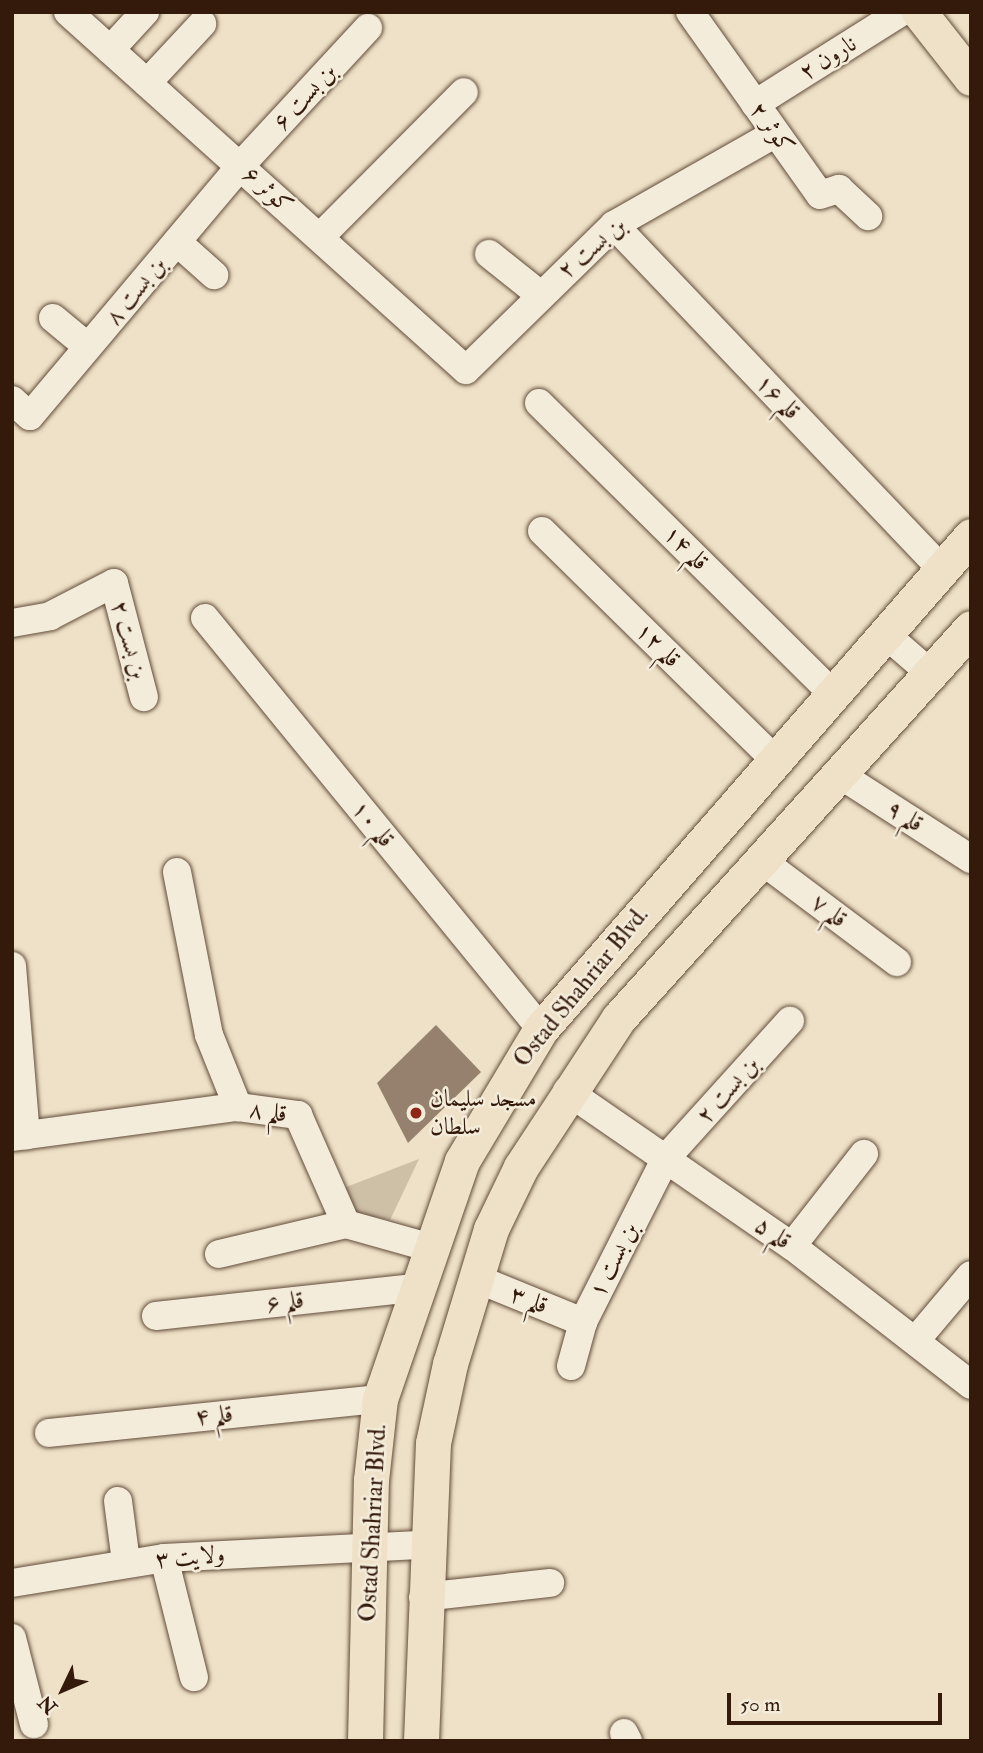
<!DOCTYPE html>
<html>
<head>
<meta charset="utf-8">
<style>
  body { margin:0 }
  #map { position:relative; width:983px; height:1753px; overflow:hidden; background:#eee1c7; font-family:"IM FELL Double Pica",Amiri,serif }
  div>[style] { position:absolute }
  [style*='--x'] { left:calc(var(--x)*1px); top:calc(var(--y)*1px); width:calc(var(--w)*1px); rotate:calc(var(--a)*1deg) }
  .green>* { inset:0; background:#cebfa7 }
  .building>* { inset:0; background:#95816d }
  .roads { filter:drop-shadow(0 0 2px #624c3a) drop-shadow(0 0 2px #624c3a) }
  .minor>* { height:28px; margin:-14px; padding:0 14px; transform-origin:14px; border-radius:14px; background:#f4ecdb }
  .major>* { height:35px; margin:-17.5px; padding:0 17.5px; transform-origin:17.5px; border-radius:17.5px; background:#eee1c7 }
  .dots>* { width:19px; height:19px; translate:-50% -50%; box-sizing:border-box; border:4px solid #f4ecdb; border-radius:50% }
  span { translate:-50% -50%; white-space:nowrap; text-align:center; line-height:1.15; -webkit-text-stroke:5px #f4ecdb; paint-order:stroke }
  .street-label { font-size:24px; color:#341a0b }
  .poi-label { font-size:24px; color:#341a0b }
  .left { translate:0 -50%; text-align:left }
  .frame { position:absolute; inset:0; border:14px solid #341a0b; pointer-events:none }
  .north { position:absolute; left:28px; top:1655px; width:70px; height:70px; -webkit-text-stroke:5px #f4ecdb; paint-order:stroke; rotate:226deg; font-size:19px; font-weight:700; line-height:28px; text-align:center; color:#341a0b }
  .north::after { content:''; display:block; margin:auto; width:24px; height:32px; background:#341a0b; clip-path:polygon(50% 0,100% 100%,50% 72%,0 100%) }
  .scale { position:absolute; left:727px; top:1693px; width:215px; height:32px; box-sizing:border-box; border:4px solid #341a0b; border-top:0; padding-left:9px; font-size:21px; line-height:24px; white-space:nowrap; color:#341a0b; -webkit-text-stroke:5px #f4ecdb; paint-order:stroke }
</style>
</head>
<body>
<div id="map">
  <div class="green">
    <i style="clip-path:polygon(419px 1159px,390px 1220px,355px 1213px,341px 1189px)"></i>
  </div>
  <div class="building">
    <i style="clip-path:polygon(436px 1025px,481px 1072px,408px 1143px,377px 1083px)"></i>
  </div>
  <div class="roads">
    <div class="minor">
      <i style="--x:68;--y:12;--w:535;--a:41.97"></i>
      <i style="--x:466;--y:370;--w:207;--a:-44.4"></i>
      <i style="--x:614;--y:225;--w:186;--a:-29.6"></i>
      <i style="--x:690;--y:12;--w:224;--a:54.6"></i>
      <i style="--x:820;--y:195;--w:20;--a:-18"></i>
      <i style="--x:839;--y:189;--w:40;--a:43"></i>
      <i style="--x:110;--y:50;--w:52;--a:-47.4"></i>
      <i style="--x:147;--y:83;--w:81;--a:-47"></i>
      <i style="--x:755;--y:104;--w:173;--a:-32.2"></i>
      <i style="--x:614;--y:225;--w:475;--a:46.4"></i>
      <i style="--x:320;--y:237;--w:204;--a:-45.2"></i>
      <i style="--x:177;--y:242;--w:50;--a:41.7"></i>
      <i style="--x:489;--y:254;--w:63;--a:38.5"></i>
      <i style="--x:53;--y:318;--w:45;--a:39.6"></i>
      <i style="--x:12;--y:400;--w:24;--a:42"></i>
      <i style="--x:30;--y:416;--w:328;--a:-49.9"></i>
      <i style="--x:241;--y:165;--w:187;--a:-47.2"></i>
      <i style="--x:539;--y:403;--w:414;--a:44.7"></i>
      <i style="--x:542;--y:531;--w:327;--a:44.5"></i>
      <i style="--x:205;--y:618;--w:531;--a:50.73"></i>
      <i style="--x:12;--y:623;--w:39;--a:-10"></i>
      <i style="--x:50;--y:616;--w:72;--a:-27.3"></i>
      <i style="--x:114;--y:583;--w:118;--a:75.3"></i>
      <i style="--x:885;--y:634;--w:60;--a:40.9"></i>
      <i style="--x:839;--y:774;--w:157;--a:32.8"></i>
      <i style="--x:761;--y:860;--w:170;--a:36.9"></i>
      <i style="--x:177;--y:872;--w:166;--a:78.9"></i>
      <i style="--x:209;--y:1035;--w:78;--a:68.1"></i>
      <i style="--x:238;--y:1107;--w:61;--a:7.6"></i>
      <i style="--x:298;--y:1115;--w:119;--a:66.2"></i>
      <i style="--x:346;--y:1224;--w:85;--a:15.7"></i>
      <i style="--x:12;--y:966;--w:170;--a:85.3"></i>
      <i style="--x:567;--y:1091;--w:273;--a:34.6"></i>
      <i style="--x:792;--y:1246;--w:227;--a:37.8"></i>
      <i style="--x:12;--y:1137;--w:228;--a:-7.6"></i>
      <i style="--x:792;--y:1246;--w:117;--a:-52"></i>
      <i style="--x:219;--y:1254;--w:130;--a:-13.3"></i>
      <i style="--x:475;--y:1278;--w:117;--a:22.2"></i>
      <i style="--x:156;--y:1316;--w:260;--a:-6.2"></i>
      <i style="--x:916;--y:1340;--w:85;--a:-49.8"></i>
      <i style="--x:571;--y:1366;--w:46;--a:-74.7"></i>
      <i style="--x:583;--y:1322;--w:184;--a:-63.2"></i>
      <i style="--x:666;--y:1158;--w:185;--a:-47.9"></i>
      <i style="--x:49;--y:1433;--w:333;--a:-5.9"></i>
      <i style="--x:118;--y:1501;--w:62;--a:82.5"></i>
      <i style="--x:164;--y:1558;--w:123;--a:75.9"></i>
      <i style="--x:12;--y:1583;--w:154;--a:-9.3"></i>
      <i style="--x:164;--y:1558;--w:260;--a:-2.9"></i>
      <i style="--x:423;--y:1597;--w:128;--a:-6.3"></i>
      <i style="--x:12;--y:1638;--w:89;--a:75.7"></i>
      <i style="--x:624;--y:1733;--w:9;--a:63"></i>
    </div>
    <div class="major">
      <i style="--x:919;--y:12;--w:84;--a:51.8"></i>
      <i style="--x:365;--y:1741;--w:261;--a:-88.7"></i>
      <i style="--x:371;--y:1480;--w:81;--a:-83.7"></i>
      <i style="--x:380;--y:1399;--w:252;--a:-71"></i>
      <i style="--x:462;--y:1161;--w:154;--a:-59.1"></i>
      <i style="--x:541;--y:1029;--w:654;--a:-48.9"></i>
      <i style="--x:421;--y:1741;--w:298;--a:-87.7"></i>
      <i style="--x:433;--y:1443;--w:81;--a:-77.9"></i>
      <i style="--x:450;--y:1364;--w:141;--a:-73.1"></i>
      <i style="--x:491;--y:1229;--w:69;--a:-64.2"></i>
      <i style="--x:521;--y:1167;--w:178;--a:-56.7"></i>
      <i style="--x:619;--y:1018;--w:525;--a:-47.93"></i>
    </div>
  </div>
  <div class="dots">
    <i style="left:416px;top:1113px;background:#8f2418"></i>
  </div>
  <div class="street-label">
    <span style="left:828px;top:58px;rotate:-32deg">نارون ۲</span>
    <span style="left:305px;top:97px;rotate:-47deg">بن بست ۶</span>
    <span style="left:772px;top:128px;rotate:54deg">کوثر ۲</span>
    <span style="left:268px;top:190px;rotate:42deg">کوثر ۶</span>
    <span style="left:592px;top:248px;rotate:-40deg">بن بست ۲</span>
    <span style="left:136px;top:291px;rotate:-50deg">بن بست ۸</span>
    <span style="left:778px;top:397px;rotate:46deg">قلم ۱۶</span>
    <span style="left:686px;top:548px;rotate:45deg">قلم ۱۴</span>
    <span style="left:129px;top:640px;rotate:75deg">بن بست ۲</span>
    <span style="left:658px;top:645px;rotate:45deg">قلم ۱۲</span>
    <span style="left:905px;top:816px;rotate:33deg">قلم ۹</span>
    <span style="left:373px;top:824px;rotate:51deg">قلم ۱۰</span>
    <span style="left:829px;top:911px;rotate:37deg">قلم ۷</span>
    <span style="left:581px;top:987px;rotate:-51deg">Ostad Shahriar Blvd.</span>
    <span style="left:728px;top:1090px;rotate:-48deg">بن بست ۲</span>
    <span style="left:268px;top:1112px;rotate:8deg">قلم ۸</span>
    <span style="left:773px;top:1233px;rotate:35deg">قلم ۵</span>
    <span style="left:614px;top:1260px;rotate:-63deg">بن بست ۱</span>
    <span style="left:529px;top:1300px;rotate:22deg">قلم ۳</span>
    <span style="left:285px;top:1302px;rotate:-6deg">قلم ۶</span>
    <span style="left:214px;top:1416px;rotate:-6deg">قلم ۴</span>
    <span style="left:373px;top:1523px;rotate:-87deg">Ostad Shahriar Blvd.</span>
    <span style="left:190px;top:1557px;rotate:-5deg">ولایت ۳</span>
  </div>
  <div class="poi-label">
    <span class="left" style="left:430px;top:1113px">مسجد سلیمان<br>سلطان</span>
  </div>
  <div class="frame"></div>
  <div class="north">N</div>
  <div class="scale">50 m</div>
</div>
</body>
</html>
